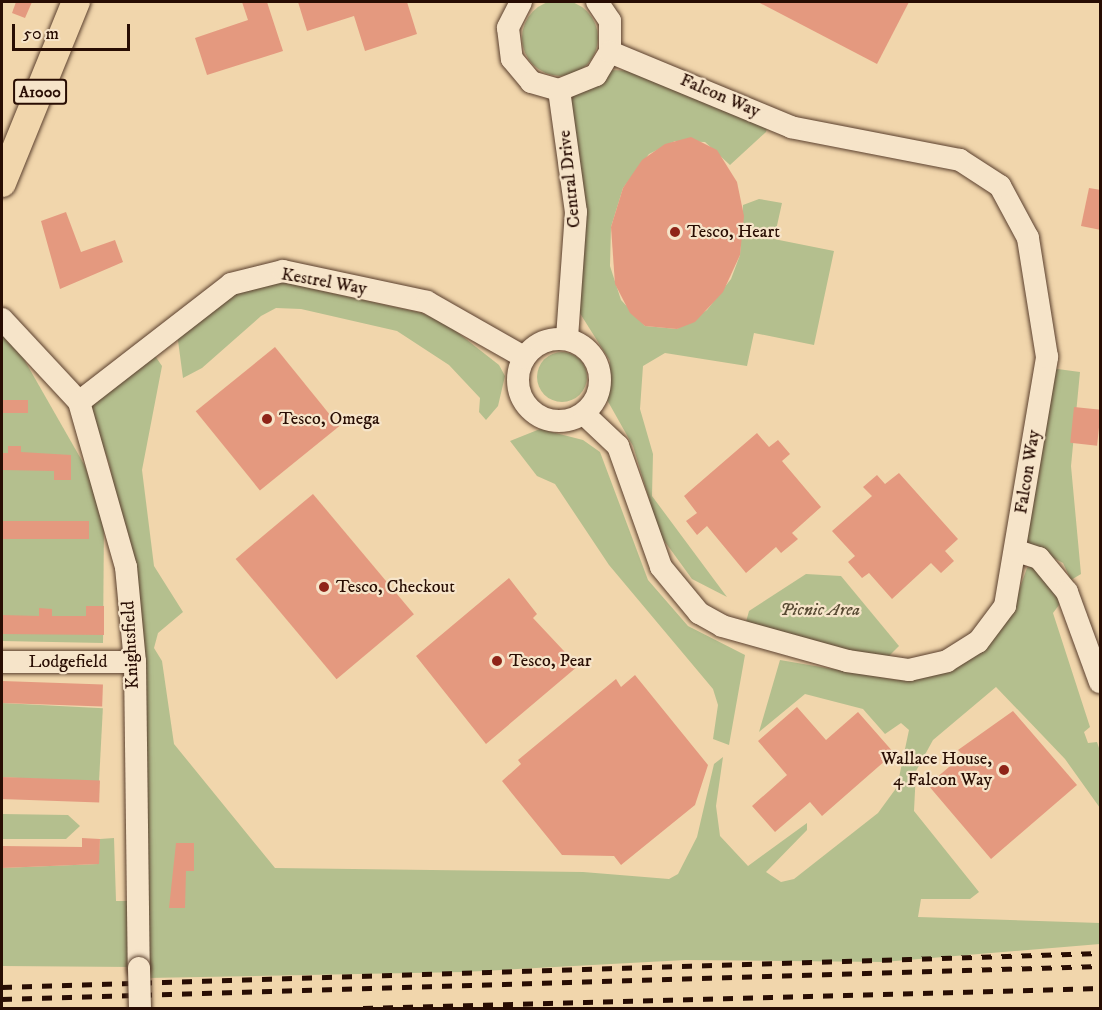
<!DOCTYPE html>
<html>
<head>
<meta charset="utf-8">
<style>
  body { margin:0 }
  #map { position:relative; width:1102px; height:1010px; overflow:hidden; background:#f1d6ac; font-family:"IM FELL DW Pica",serif }
  div>[style] { position:absolute }
  [style*='--x'] { left:calc(var(--x)*1px); top:calc(var(--y)*1px); width:calc(var(--w)*1px); rotate:calc(var(--a)*1deg) }
  .green>* { inset:0; background:#b4bf8e; transform-origin:0 0 }
  .round { border-radius:50% }
  .building>* { inset:0; background:#e4997f; transform-origin:0 0 }
  .roads { filter:drop-shadow(0 0 2px #5a3f2d) drop-shadow(0 0 2px #5a3f2d) }
  .minor>* { height:22px; margin:-11px; padding:0 11px; transform-origin:11px; border-radius:11px; background:#f6e4c9 }
  .minor>.ring { margin:-11px; padding:0; box-sizing:content-box; background:none; border:22px solid #f6e4c9; border-radius:50% }
  .major>* { height:28px; margin:-14px; padding:0 14px; transform-origin:14px; border-radius:14px; background:#f1d6ac }
  .rail>* { height:4.5px; margin-top:-2.25px; transform-origin:0; background:repeating-linear-gradient(90deg,#280d03 0 10px,transparent 0 20px) }
  .bridges { filter:drop-shadow(0 0 2px #5a3f2d) drop-shadow(0 0 2px #5a3f2d) }
  .minor-bridge>* { height:22px; margin:-11px; padding:0 11px; transform-origin:11px; border-radius:11px; background:#f6e4c9 }
  .dots>* { width:16px; height:16px; translate:-50% -50%; box-sizing:border-box; border:3px solid #f6e4c9; border-radius:50% }
  span { translate:-50% -50%; white-space:nowrap; text-align:center; line-height:1.15; -webkit-text-stroke:4.5px #f6e4c9; paint-order:stroke }
  .shield-label span { padding:2px 4px; background:#f6e4c9; border:2px solid; border-radius:4px; -webkit-text-stroke-width:0 }
  .shield-label { font-size:16px; color:#280d03; font-weight:700 }
  .street-label { font-size:18px; color:#280d03 }
  .poi-label { font-size:18px; color:#280d03 }
  .left { translate:0 -50%; text-align:left }
  .right { translate:-100% -50%; text-align:right }
  .park-label { font-size:18px; color:#594b34; font-style:italic }
  .frame { position:absolute; inset:0; border:3px solid #280d03; pointer-events:none }
  .scale { position:absolute; left:12px; top:24px; width:118px; height:27px; box-sizing:border-box; border:3px solid #280d03; border-top:0; padding-left:8px; font-size:18px; line-height:21px; white-space:nowrap; color:#280d03; -webkit-text-stroke:4px #f6e4c9; paint-order:stroke }
</style>
</head>
<body>
<div id="map">
  <div class="green">
    <i class="round" style="left:522px;top:0;width:76px;height:76px"></i>
    <i style="clip-path:polygon(610px 70px,634px 71px,768px 124px,766px 132px,730px 165px,705px 142px,675px 141px,649px 154px,623px 188px,611px 227px,610px 266px,621px 300px,645px 326px,677px 329px,707px 310px,731px 279px,740px 255px,743px 205px,759px 199px,782px 203px,774px 239px,834px 251px,814px 345px,754px 333px,747px 366px,665px 353px,643px 366px,640px 409px,653px 454px,652px 496px,727px 597px,692px 579px,660px 535px,633px 446px,606px 398px,610px 361px,576px 307px,571px 98px)"></i>
    <i style="clip-path:polygon(277px 281px,422px 313px,448px 325px,499px 365px,505px 376px,498px 406px,486px 420px,479px 412px,480px 398px,449px 365px,397px 331px,301px 309px,276px 308px,261px 316px,202px 368px,183px 378px,177px 333px,234px 291px)"></i>
    <i style="clip-path:polygon(2px 335px,21px 354px,85px 466px,104px 521px,103px 643px,2px 641px)"></i>
    <i class="round" style="left:537px;top:352px;width:50px;height:50px"></i>
    <i style="clip-path:polygon(153px 353px,162px 366px,142px 470px,154px 566px,183px 612px,158px 633px,154px 648px,162px 661px,174px 744px,275px 868px,583px 872px,669px 879px,678px 874px,697px 837px,714px 764px,723px 757px,716px 806px,720px 836px,748px 866px,807px 823px,807px 830px,766px 872px,781px 882px,794px 879px,878px 813px,897px 787px,909px 730px,901px 723px,885px 734px,863px 709px,805px 694px,759px 732px,780px 660px,897px 680px,935px 671px,1009px 618px,1027px 568px,1033px 564px,1062px 601px,1053px 613px,1090px 727px,1084px 732px,1088px 743px,1097px 742px,1100px 751px,1100px 808px,1065px 759px,996px 687px,933px 740px,916px 771px,914px 811px,979px 892px,970px 899px,921px 899px,918px 917px,1100px 923px,1100px 944px,883px 962px,686px 960px,464px 972px,147px 978px,125px 538px,109px 463px,86px 401px)"></i>
    <i style="clip-path:polygon(1050px 368px,1080px 372px,1071px 466px,1081px 574px,1071px 580px,1063px 563px,1026px 543px)"></i>
    <i style="clip-path:polygon(540px 429px,583px 440px,600px 452px,648px 580px,688px 626px,745px 655px,729px 745px,713px 739px,718px 705px,713px 689px,609px 565px,555px 484px,537px 476px,510px 441px)"></i>
    <i style="clip-path:polygon(806px 574px,841px 576px,899px 646px,883px 662px,746px 622px,749px 611px)"></i>
    <i style="left:2px;top:703px;width:101px;height:74px;rotate:3deg"></i>
    <i style="clip-path:polygon(2px 814px,68px 815px,80px 826px,66px 839px,2px 839px)"></i>
    <i style="clip-path:polygon(114px 838px,116px 901px,131px 901px,134px 967px,2px 966px,2px 868px,98px 864px,100px 839px)"></i>
  </div>
  <div class="building">
    <i style="clip-path:polygon(16px 2px,32px 2px,25px 18px,12px 13px)"></i>
    <i style="clip-path:polygon(242px 2px,267px 2px,283px 51px,207px 75px,195px 38px,248px 20px)"></i>
    <i style="clip-path:polygon(298px 2px,407px 2px,417px 34px,365px 51px,354px 16px,307px 31px)"></i>
    <i style="clip-path:polygon(758px 2px,909px 2px,877px 64px)"></i>
    <i style="clip-path:polygon(691px 137px,717px 150px,737px 182px,744px 216px,740px 255px,723px 292px,695px 322px,677px 329px,645px 326px,630px 313px,615px 284px,611px 227px,623px 188px,642px 160px,665px 144px)"></i>
    <i style="clip-path:polygon(1089px 188px,1101px 190px,1101px 230px,1081px 226px)"></i>
    <i style="clip-path:polygon(66px 212px,81px 252px,115px 240px,123px 262px,60px 289px,41px 221px)"></i>
    <i style="left:275px;top:347px;width:102px;height:102px;rotate:51deg"></i>
    <i style="left:2px;top:400px;width:26px;height:13px"></i>
    <i style="left:1074px;top:407px;width:27px;height:36px;rotate:6deg"></i>
    <i style="clip-path:polygon(757px 433px,769px 447px,778px 440px,790px 454px,782px 461px,821px 507px,792px 533px,798px 539px,781px 553px,776px 547px,746px 573px,707px 526px,697px 535px,686px 521px,697px 513px,684px 496px)"></i>
    <i style="clip-path:polygon(8px 446px,21px 446px,21px 452px,71px 455px,71px 480px,54px 480px,54px 471px,2px 470px,2px 453px,8px 453px)"></i>
    <i style="clip-path:polygon(899px 473px,958px 539px,945px 551px,954px 561px,941px 573px,931px 563px,892px 599px,869px 573px,862px 578px,848px 562px,855px 556px,832px 531px,872px 496px,863px 487px,877px 475px,885px 484px)"></i>
    <i style="left:313px;top:494px;width:157px;height:101px;rotate:50deg"></i>
    <i style="left:89px;top:521px;width:18px;height:87px;rotate:90deg"></i>
    <i style="clip-path:polygon(509px 578px,537px 614px,533px 618px,578px 666px,486px 744px,416px 656px)"></i>
    <i style="clip-path:polygon(86px 606px,104px 606px,104px 635px,2px 634px,2px 615px,39px 616px,39px 608px,52px 609px,52px 616px,86px 616px)"></i>
    <i style="clip-path:polygon(635px 675px,708px 765px,695px 805px,621px 865px,614px 856px,562px 855px,502px 781px,521px 764px,518px 760px,616px 679px,621px 687px)"></i>
    <i style="left:2px;top:681px;width:101px;height:22px;rotate:2deg"></i>
    <i style="clip-path:polygon(797px 707px,826px 740px,858px 712px,894px 753px,822px 816px,810px 802px,775px 832px,752px 806px,787px 775px,758px 741px)"></i>
    <i style="clip-path:polygon(1013px 711px,1077px 785px,991px 859px,928px 785px,963px 755px,958px 750px)"></i>
    <i style="left:2px;top:777px;width:98px;height:22px;rotate:2deg"></i>
    <i style="clip-path:polygon(82px 838px,100px 839px,99px 864px,2px 868px,2px 846px,82px 847px)"></i>
    <i style="clip-path:polygon(176px 843px,194px 843px,194px 871px,186px 871px,185px 908px,169px 908px)"></i>
  </div>
  <div class="roads">
    <div class="minor">
      <i style="--x:521;--y:2;--w:29;--a:117"></i>
      <i style="--x:508;--y:28;--w:31;--a:83"></i>
      <i style="--x:512;--y:59;--w:30;--a:50"></i>
      <i style="--x:531;--y:82;--w:29;--a:16"></i>
      <i style="--x:559;--y:90;--w:40;--a:-22"></i>
      <i style="--x:596;--y:75;--w:27;--a:-59"></i>
      <i style="--x:610;--y:52;--w:31;--a:-90"></i>
      <i style="--x:610;--y:21;--w:23;--a:-124"></i>
      <i style="--x:559;--y:90;--w:123;--a:82.1"></i>
      <i style="--x:576;--y:212;--w:127;--a:94.1"></i>
      <i style="--x:2;--y:319;--w:113;--a:47.1"></i>
      <i style="--x:79;--y:402;--w:172;--a:74.1"></i>
      <i style="--x:126;--y:567;--w:95;--a:84.6"></i>
      <i style="--x:135;--y:662;--w:306;--a:89.3"></i>
      <i class="ring" style="left:518px;top:339px;width:60px;height:60px"></i>
      <i style="--x:79;--y:402;--w:192;--a:-37.8"></i>
      <i style="--x:231;--y:284;--w:54;--a:-14"></i>
      <i style="--x:283;--y:271;--w:147;--a:12.1"></i>
      <i style="--x:427;--y:302;--w:112;--a:29.6"></i>
      <i style="--x:584;--y:414;--w:47;--a:43.3"></i>
      <i style="--x:618;--y:446;--w:128;--a:70.4"></i>
      <i style="--x:661;--y:567;--w:60;--a:50.4"></i>
      <i style="--x:699;--y:613;--w:26;--a:29"></i>
      <i style="--x:722;--y:626;--w:130;--a:15.6"></i>
      <i style="--x:847;--y:661;--w:63;--a:8.3"></i>
      <i style="--x:909;--y:670;--w:39;--a:-13"></i>
      <i style="--x:947;--y:661;--w:36;--a:-32"></i>
      <i style="--x:978;--y:642;--w:45;--a:-53.1"></i>
      <i style="--x:1005;--y:606;--w:253;--a:-80.4"></i>
      <i style="--x:1047;--y:357;--w:121;--a:-99.1"></i>
      <i style="--x:1028;--y:238;--w:59;--a:-118.3"></i>
      <i style="--x:1000;--y:186;--w:48;--a:-147"></i>
      <i style="--x:960;--y:160;--w:172;--a:-169"></i>
      <i style="--x:791;--y:127;--w:196;--a:-157.5"></i>
      <i style="--x:1017;--y:551;--w:23;--a:18"></i>
      <i style="--x:1039;--y:558;--w:44;--a:50.5"></i>
      <i style="--x:1067;--y:592;--w:96;--a:69.9"></i>
      <i style="--x:2;--y:662;--w:133;--a:0"></i>
    </div>
    <div class="major">
      <i style="--x:2;--y:183;--w:196;--a:-67.8"></i>
    </div>
  </div>
  <div class="rail">
    <i style="--x:2;--y:987;--w:1099;--a:-1.77"></i>
    <i style="--x:2;--y:999;--w:1098;--a:-1.72"></i>
    <i style="--x:363;--y:1008;--w:737;--a:-1.55"></i>
  </div>
  <div class="bridges">
    <div class="minor-bridge">
      <i style="--x:139;--y:968;--w:40;--a:88.6"></i>
    </div>
  </div>
  <div class="dots">
    <i style="left:675px;top:232px;background:#8f2418"></i>
    <i style="left:267px;top:419px;background:#8f2418"></i>
    <i style="left:324px;top:587px;background:#8f2418"></i>
    <i style="left:497px;top:661px;background:#8f2418"></i>
    <i style="left:1004px;top:770px;background:#8f2418"></i>
  </div>
  <div class="shield-label">
    <span style="left:40px;top:92px">A1000</span>
  </div>
  <div class="street-label">
    <span style="left:720px;top:96px;rotate:23deg">Falcon Way</span>
    <span style="left:570px;top:179px;rotate:-96deg">Central Drive</span>
    <span style="left:324px;top:282px;rotate:10deg">Kestrel Way</span>
    <span style="left:1028px;top:472px;rotate:-81deg">Falcon Way</span>
    <span style="left:131px;top:645px;rotate:-93deg">Knightsfield</span>
    <span style="left:68px;top:662px">Lodgefield</span>
  </div>
  <div class="poi-label">
    <span class="left" style="left:687px;top:232px">Tesco, Heart</span>
    <span class="left" style="left:279px;top:419px">Tesco, Omega</span>
    <span class="left" style="left:336px;top:587px">Tesco, Checkout</span>
    <span class="left" style="left:509px;top:661px">Tesco, Pear</span>
    <span class="right" style="left:992px;top:770px">Wallace House,<br>4 Falcon Way</span>
  </div>
  <div class="park-label">
    <span style="left:820px;top:610px">Picnic Area</span>
  </div>
  <div class="frame"></div>
  <div class="scale">50 m</div>
</div>
</body>
</html>
